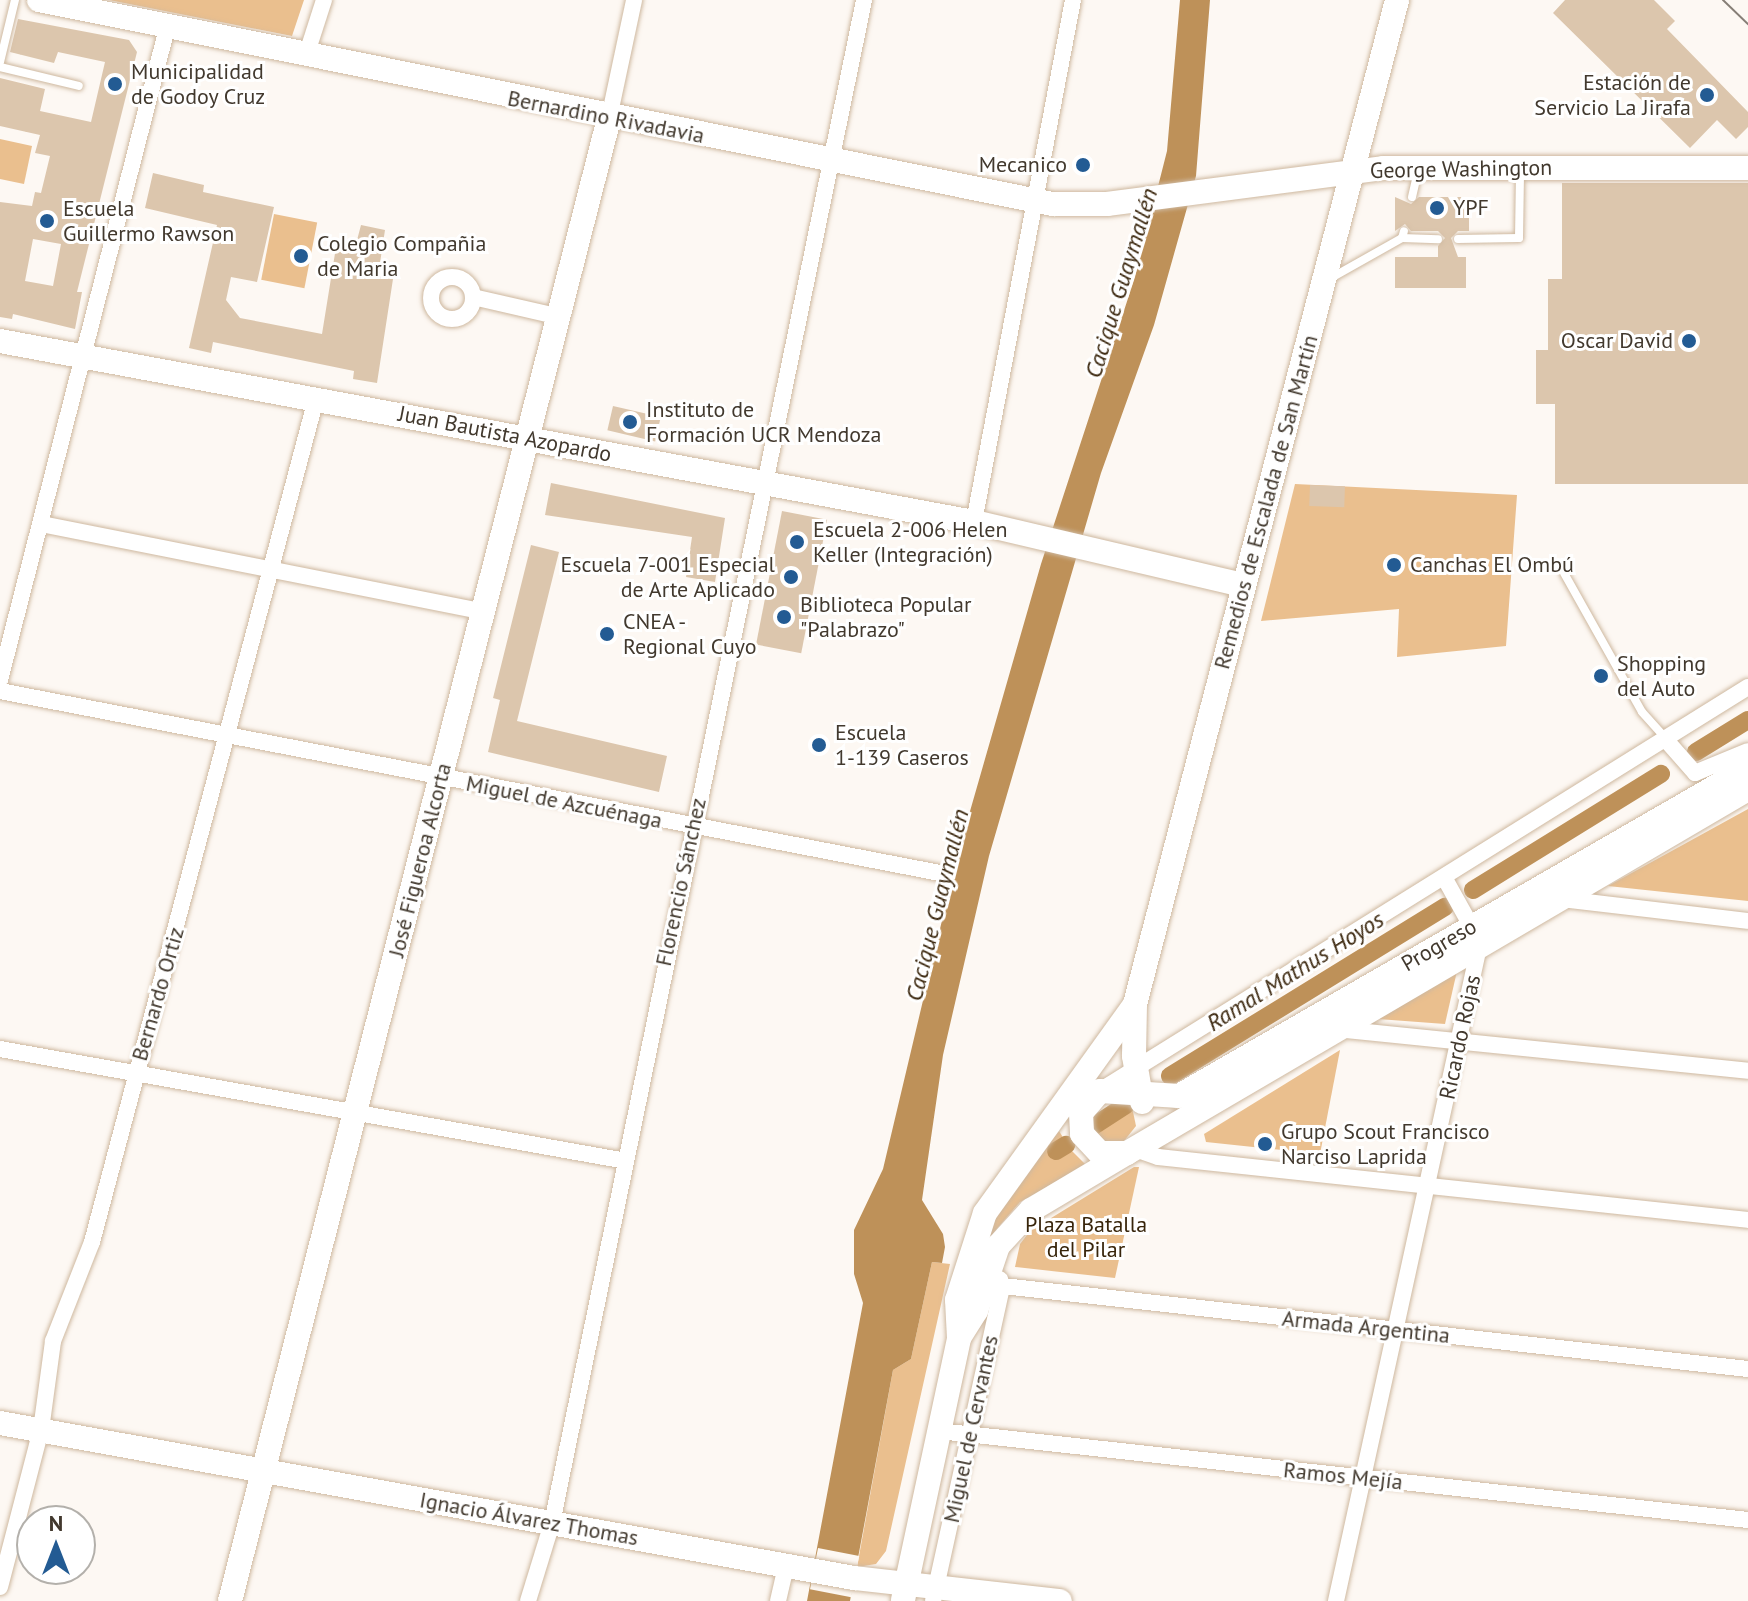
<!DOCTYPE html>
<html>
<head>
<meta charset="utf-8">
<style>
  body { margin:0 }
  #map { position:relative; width:1748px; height:1601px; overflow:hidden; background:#fdf8f3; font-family:"PT Sans",sans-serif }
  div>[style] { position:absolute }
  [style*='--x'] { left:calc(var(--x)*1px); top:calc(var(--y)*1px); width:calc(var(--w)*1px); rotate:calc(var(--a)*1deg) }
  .green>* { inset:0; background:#eabf8e; transform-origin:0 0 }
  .water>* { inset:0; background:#be9159 }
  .pier>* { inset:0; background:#fdf8f3; transform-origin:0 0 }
  .canal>* { height:18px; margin:-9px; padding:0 9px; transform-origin:9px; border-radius:9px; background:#be9159 }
  .building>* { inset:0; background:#dcc6ad; transform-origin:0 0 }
  .roads { filter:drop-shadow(0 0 2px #ceb89f) drop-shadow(0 0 2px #ceb89f) }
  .lane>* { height:8px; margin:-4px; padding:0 4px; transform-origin:4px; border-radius:4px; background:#fff }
  .street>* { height:16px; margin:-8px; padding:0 8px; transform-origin:8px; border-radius:8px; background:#fff }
  .street>.ring { margin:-8px; padding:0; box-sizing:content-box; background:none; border:16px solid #fff; border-radius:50% }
  .secondary>* { height:24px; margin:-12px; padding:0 12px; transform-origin:12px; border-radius:12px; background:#fff }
  .tram>* { height:2px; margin:-1px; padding:0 1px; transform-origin:1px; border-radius:1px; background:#867e76 }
  .dots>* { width:22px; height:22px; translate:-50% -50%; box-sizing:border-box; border:4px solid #fff; border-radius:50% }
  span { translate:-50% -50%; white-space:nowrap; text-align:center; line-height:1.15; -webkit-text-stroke:6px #fff; paint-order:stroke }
  .poi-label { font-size:22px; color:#42392e }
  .left { translate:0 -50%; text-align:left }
  .right { translate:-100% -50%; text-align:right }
  .street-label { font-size:22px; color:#42392e }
  .park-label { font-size:22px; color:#38250b }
  .water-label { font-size:24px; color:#3c280f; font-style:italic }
  .north { position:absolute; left:16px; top:1505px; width:80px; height:80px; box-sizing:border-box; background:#fff; border:2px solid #b3b0ab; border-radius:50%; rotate:0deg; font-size:22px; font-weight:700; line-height:32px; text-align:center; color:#42392e }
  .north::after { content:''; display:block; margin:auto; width:28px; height:36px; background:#235b93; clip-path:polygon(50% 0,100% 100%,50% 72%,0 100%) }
</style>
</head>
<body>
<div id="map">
  <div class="green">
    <i style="clip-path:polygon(109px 0,304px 0,292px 36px)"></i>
    <i style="clip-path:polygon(0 139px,32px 146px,24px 184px,0 179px)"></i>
    <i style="left:274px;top:214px;width:44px;height:67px;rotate:11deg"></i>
    <i style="clip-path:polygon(1295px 484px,1517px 495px,1506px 646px,1397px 657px,1399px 609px,1261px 621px)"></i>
    <i style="clip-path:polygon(1748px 809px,1748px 901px,1608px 886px)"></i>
    <i style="clip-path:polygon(1457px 971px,1445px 1024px,1378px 1019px)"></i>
    <i style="clip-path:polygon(1340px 1050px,1320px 1154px,1206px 1142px,1204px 1134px)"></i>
    <i style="clip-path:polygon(1132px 1107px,1136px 1126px,1124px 1141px,1104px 1143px,1092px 1133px)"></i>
    <i style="clip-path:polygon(1059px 1131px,1064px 1139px,1053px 1148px,1060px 1154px,1069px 1148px,1086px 1165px,1020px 1202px,987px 1240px,987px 1227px)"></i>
    <i style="clip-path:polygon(1134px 1167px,1139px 1167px,1115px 1278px,1015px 1267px,1020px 1244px,1030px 1231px)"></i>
    <i style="clip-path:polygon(932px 1262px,950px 1264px,886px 1551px,876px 1564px,857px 1567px,893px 1370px,911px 1359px)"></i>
  </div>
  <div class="water">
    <i style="clip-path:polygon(1180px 0,1210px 0,1196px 176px,1154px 325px,1101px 473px,989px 856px,943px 1055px,922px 1200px,943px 1234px,945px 1247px,942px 1263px,932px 1262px,911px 1359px,893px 1370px,850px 1601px,807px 1601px,863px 1303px,854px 1274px,854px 1230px,883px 1169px,958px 853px,1041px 564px,1135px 277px,1167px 151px)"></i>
  </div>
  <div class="pier">
    <i style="left:818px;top:1548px;width:42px;height:42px;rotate:11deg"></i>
  </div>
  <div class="canal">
    <i style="--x:1696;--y:752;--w:61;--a:-31.6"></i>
    <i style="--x:1473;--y:890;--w:221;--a:-31.7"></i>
    <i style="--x:1170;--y:1076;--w:323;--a:-31.6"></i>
    <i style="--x:1092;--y:1127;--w:40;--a:-32.9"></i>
    <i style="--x:1056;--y:1151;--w:12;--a:-31"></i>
  </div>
  <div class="building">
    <i style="clip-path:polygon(1565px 0,1654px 0,1675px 21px,1667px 29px,1748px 112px,1748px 127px,1736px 139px,1717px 120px,1690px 148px,1553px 13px)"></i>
    <i style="clip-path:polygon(evenodd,18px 19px,129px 40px,137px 52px,77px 292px,82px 292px,75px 329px,13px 314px,12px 319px,0 317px,0 202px,32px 206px,35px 192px,41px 193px,50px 156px,35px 153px,40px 135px,0 126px,0 78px,45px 89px,40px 111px,91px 122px,105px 62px,58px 52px,54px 63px,10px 52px,18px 19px,33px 239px,61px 244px,53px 286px,25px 281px,33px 239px)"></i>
    <i style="clip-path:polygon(153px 173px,204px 185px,203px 192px,274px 207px,257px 282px,231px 277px,226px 300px,240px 318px,322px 334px,337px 241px,356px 244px,361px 225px,385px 230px,378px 276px,393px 279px,377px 383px,353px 379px,354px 371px,213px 342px,211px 353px,189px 348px,217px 225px,145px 208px)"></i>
    <i style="clip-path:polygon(1562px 183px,1748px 183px,1748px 484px,1555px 484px,1555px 404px,1536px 404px,1536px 350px,1548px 350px,1548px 279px,1562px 279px)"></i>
    <i style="clip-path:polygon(1395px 197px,1411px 204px,1419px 197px,1469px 197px,1469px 231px,1458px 231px,1451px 238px,1458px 257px,1466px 257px,1466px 288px,1395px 288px,1395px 257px,1438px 257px,1438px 246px,1445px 238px,1438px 231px,1411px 231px,1405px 224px,1395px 231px)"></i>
    <i style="left:613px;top:406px;width:49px;height:25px;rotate:13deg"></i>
    <i style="clip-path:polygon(551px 483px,725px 518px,715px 582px,686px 577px,692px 537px,545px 515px)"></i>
    <i style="left:1310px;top:485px;width:35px;height:21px;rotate:2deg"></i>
    <i style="left:782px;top:511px;width:46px;height:136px;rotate:11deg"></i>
    <i style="clip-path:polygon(531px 545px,559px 552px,517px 721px,667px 756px,659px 792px,488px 752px,500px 700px,493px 698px)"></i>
  </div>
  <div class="roads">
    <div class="lane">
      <i style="--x:0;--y:62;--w:64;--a:-76.4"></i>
      <i style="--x:0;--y:67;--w:81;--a:13.5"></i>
      <i style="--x:1412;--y:197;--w:27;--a:-77"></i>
      <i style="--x:1402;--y:238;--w:36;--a:2"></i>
      <i style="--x:1458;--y:239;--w:61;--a:-0.9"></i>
      <i style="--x:1519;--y:238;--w:66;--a:-89.1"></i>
      <i style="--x:1331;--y:278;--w:81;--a:-29.4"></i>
      <i style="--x:1402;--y:238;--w:7;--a:-74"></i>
      <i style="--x:1564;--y:573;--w:159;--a:60.7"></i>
      <i style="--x:1642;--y:712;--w:36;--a:48"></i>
    </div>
    <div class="street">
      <i style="--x:306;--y:56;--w:59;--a:-72.2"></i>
      <i style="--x:609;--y:118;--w:121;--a:-78"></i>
      <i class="ring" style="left:431px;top:277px;width:26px;height:26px"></i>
      <i style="--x:473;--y:297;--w:89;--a:12.9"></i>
      <i style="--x:974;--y:522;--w:531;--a:-79.26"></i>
      <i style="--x:41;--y:524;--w:452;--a:11.2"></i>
      <i style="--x:0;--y:680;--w:673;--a:-75.63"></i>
      <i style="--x:0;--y:691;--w:957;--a:10.96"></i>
      <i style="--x:1666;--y:740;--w:44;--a:48.7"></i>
      <i style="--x:1695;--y:773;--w:57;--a:-22.5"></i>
      <i style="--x:1561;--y:899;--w:188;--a:6.7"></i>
      <i style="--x:1337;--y:1029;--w:413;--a:5.8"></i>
      <i style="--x:0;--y:1049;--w:636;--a:10.14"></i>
      <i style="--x:1101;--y:1090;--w:762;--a:-31.92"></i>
      <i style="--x:1135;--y:1149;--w:24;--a:19"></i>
      <i style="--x:1158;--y:1157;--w:593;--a:6.09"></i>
      <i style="--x:985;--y:1284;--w:768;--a:6.36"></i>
      <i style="--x:939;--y:1431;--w:814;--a:6.28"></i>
      <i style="--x:0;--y:1587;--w:162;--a:-75.4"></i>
      <i style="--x:41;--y:1430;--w:90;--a:-82.3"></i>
      <i style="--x:53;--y:1341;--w:106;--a:-68.5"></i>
      <i style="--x:92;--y:1242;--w:872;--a:-75.12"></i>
      <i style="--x:528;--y:1601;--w:82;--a:-72.9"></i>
      <i style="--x:552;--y:1523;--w:1555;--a:-78.42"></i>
      <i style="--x:778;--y:1601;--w:36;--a:-77"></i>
      <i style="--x:933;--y:1601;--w:321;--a:-77.6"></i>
      <i style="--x:1002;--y:1287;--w:8;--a:-104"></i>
      <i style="--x:1336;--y:1601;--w:675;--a:-77.67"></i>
      <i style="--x:1480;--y:942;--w:74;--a:-119"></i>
    </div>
    <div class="secondary">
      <i style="--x:39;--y:0;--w:1034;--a:11.38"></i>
      <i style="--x:1053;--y:204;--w:54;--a:0"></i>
      <i style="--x:1107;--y:204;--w:278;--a:-7.4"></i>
      <i style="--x:1383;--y:168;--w:365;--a:0"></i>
      <i style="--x:0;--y:341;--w:991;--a:10.53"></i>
      <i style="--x:974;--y:522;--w:276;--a:13.2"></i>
      <i style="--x:1748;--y:768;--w:657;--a:150.04"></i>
      <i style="--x:1179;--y:1096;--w:79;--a:-176.4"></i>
      <i style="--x:1100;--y:1091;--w:29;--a:131"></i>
      <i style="--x:1081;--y:1113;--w:21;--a:87"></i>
      <i style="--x:1082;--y:1134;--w:26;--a:47"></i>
      <i style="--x:1100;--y:1153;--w:27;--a:0"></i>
      <i style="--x:1127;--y:1153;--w:720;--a:-30.38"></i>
      <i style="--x:1142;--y:1102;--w:47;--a:-99.9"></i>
      <i style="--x:1134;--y:1056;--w:52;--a:-88.9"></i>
      <i style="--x:1135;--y:1004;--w:1038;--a:-75.37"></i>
      <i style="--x:959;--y:1338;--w:38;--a:-93"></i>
      <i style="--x:957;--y:1300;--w:91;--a:-72.2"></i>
      <i style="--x:985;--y:1213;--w:255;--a:-54.3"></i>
      <i style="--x:0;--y:1423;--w:868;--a:10.29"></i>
      <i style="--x:854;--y:1578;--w:207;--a:6.4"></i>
      <i style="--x:903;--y:1600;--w:268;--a:-77.9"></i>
      <i style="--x:959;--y:1338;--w:32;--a:-58"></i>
      <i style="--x:976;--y:1311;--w:69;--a:-71.3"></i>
      <i style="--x:998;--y:1246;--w:49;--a:-47.5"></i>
      <i style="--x:1031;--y:1210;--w:109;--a:-30.8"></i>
      <i style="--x:230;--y:1601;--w:1531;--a:-75.66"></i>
    </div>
  </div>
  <div class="tram">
    <i style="--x:1723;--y:0;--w:35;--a:44"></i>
  </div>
  <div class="dots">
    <i style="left:115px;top:84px;background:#235b93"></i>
    <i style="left:1707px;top:95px;background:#235b93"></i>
    <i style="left:1083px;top:165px;background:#235b93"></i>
    <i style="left:1437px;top:208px;background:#235b93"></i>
    <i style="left:47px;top:221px;background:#235b93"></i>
    <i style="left:301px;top:256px;background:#235b93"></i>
    <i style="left:1689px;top:341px;background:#235b93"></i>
    <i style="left:630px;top:422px;background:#235b93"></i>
    <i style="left:797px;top:542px;background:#235b93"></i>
    <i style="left:1394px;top:565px;background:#235b93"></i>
    <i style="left:791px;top:577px;background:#235b93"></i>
    <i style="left:784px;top:617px;background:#235b93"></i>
    <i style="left:607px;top:634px;background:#235b93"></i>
    <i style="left:1601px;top:676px;background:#235b93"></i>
    <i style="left:819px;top:745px;background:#235b93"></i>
    <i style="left:1265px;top:1144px;background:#235b93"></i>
  </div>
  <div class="poi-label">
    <span class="left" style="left:131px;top:84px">Municipalidad<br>de Godoy Cruz</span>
    <span class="right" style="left:1691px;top:95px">Estación de<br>Servicio La Jirafa</span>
    <span class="right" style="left:1067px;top:165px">Mecanico</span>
    <span class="left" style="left:63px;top:221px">Escuela<br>Guillermo Rawson</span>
    <span class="left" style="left:1453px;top:208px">YPF</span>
    <span class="left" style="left:317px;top:256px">Colegio Compañia<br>de Maria</span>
    <span class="right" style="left:1673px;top:341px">Oscar David</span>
    <span class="left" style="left:646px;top:422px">Instituto de<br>Formación UCR Mendoza</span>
    <span class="left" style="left:813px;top:542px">Escuela 2-006 Helen<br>Keller (Integración)</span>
    <span class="right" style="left:775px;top:577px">Escuela 7-001 Especial<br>de Arte Aplicado</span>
    <span class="left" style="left:1410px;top:565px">Canchas El Ombú</span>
    <span class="left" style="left:800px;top:617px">Biblioteca Popular<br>"Palabrazo"</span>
    <span class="left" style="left:623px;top:634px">CNEA -<br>Regional Cuyo</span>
    <span class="left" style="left:1617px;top:676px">Shopping<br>del Auto</span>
    <span class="left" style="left:835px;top:745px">Escuela<br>1-139 Caseros</span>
    <span class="left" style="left:1281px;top:1144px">Grupo Scout Francisco<br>Narciso Laprida</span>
  </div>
  <div class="street-label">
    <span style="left:606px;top:117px;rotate:11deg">Bernardino Rivadavia</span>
    <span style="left:1461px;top:169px;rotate:-1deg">George Washington</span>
    <span style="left:505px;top:434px;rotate:11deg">Juan Bautista Azopardo</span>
    <span style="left:1266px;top:502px;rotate:-75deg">Remedios de Escalada de San Martín</span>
    <span style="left:564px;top:802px;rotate:11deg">Miguel de Azcuénaga</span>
    <span style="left:420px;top:860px;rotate:-76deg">José Figueroa Alcorta</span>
    <span style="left:681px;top:882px;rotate:-78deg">Florencio Sánchez</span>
    <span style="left:1439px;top:945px;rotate:-30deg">Progreso</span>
    <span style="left:158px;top:994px;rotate:-74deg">Bernardo Ortiz</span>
    <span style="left:1460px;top:1037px;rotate:-78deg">Ricardo Rojas</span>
    <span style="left:1366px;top:1327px;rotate:6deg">Armada Argentina</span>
    <span style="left:971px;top:1429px;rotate:-78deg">Miguel de Cervantes</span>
    <span style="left:1343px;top:1476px;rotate:6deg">Ramos Mejía</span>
    <span style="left:529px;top:1519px;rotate:10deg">Ignacio Álvarez Thomas</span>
  </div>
  <div class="park-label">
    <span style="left:1086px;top:1237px">Plaza Batalla<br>del Pilar</span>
  </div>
  <div class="water-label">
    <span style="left:1121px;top:283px;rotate:-73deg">Cacique Guaymallén</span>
    <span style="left:937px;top:905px;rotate:-76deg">Cacique Guaymallén</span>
    <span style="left:1295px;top:971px;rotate:-32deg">Ramal Mathus Hoyos</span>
  </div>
  <div class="north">N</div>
</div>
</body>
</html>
